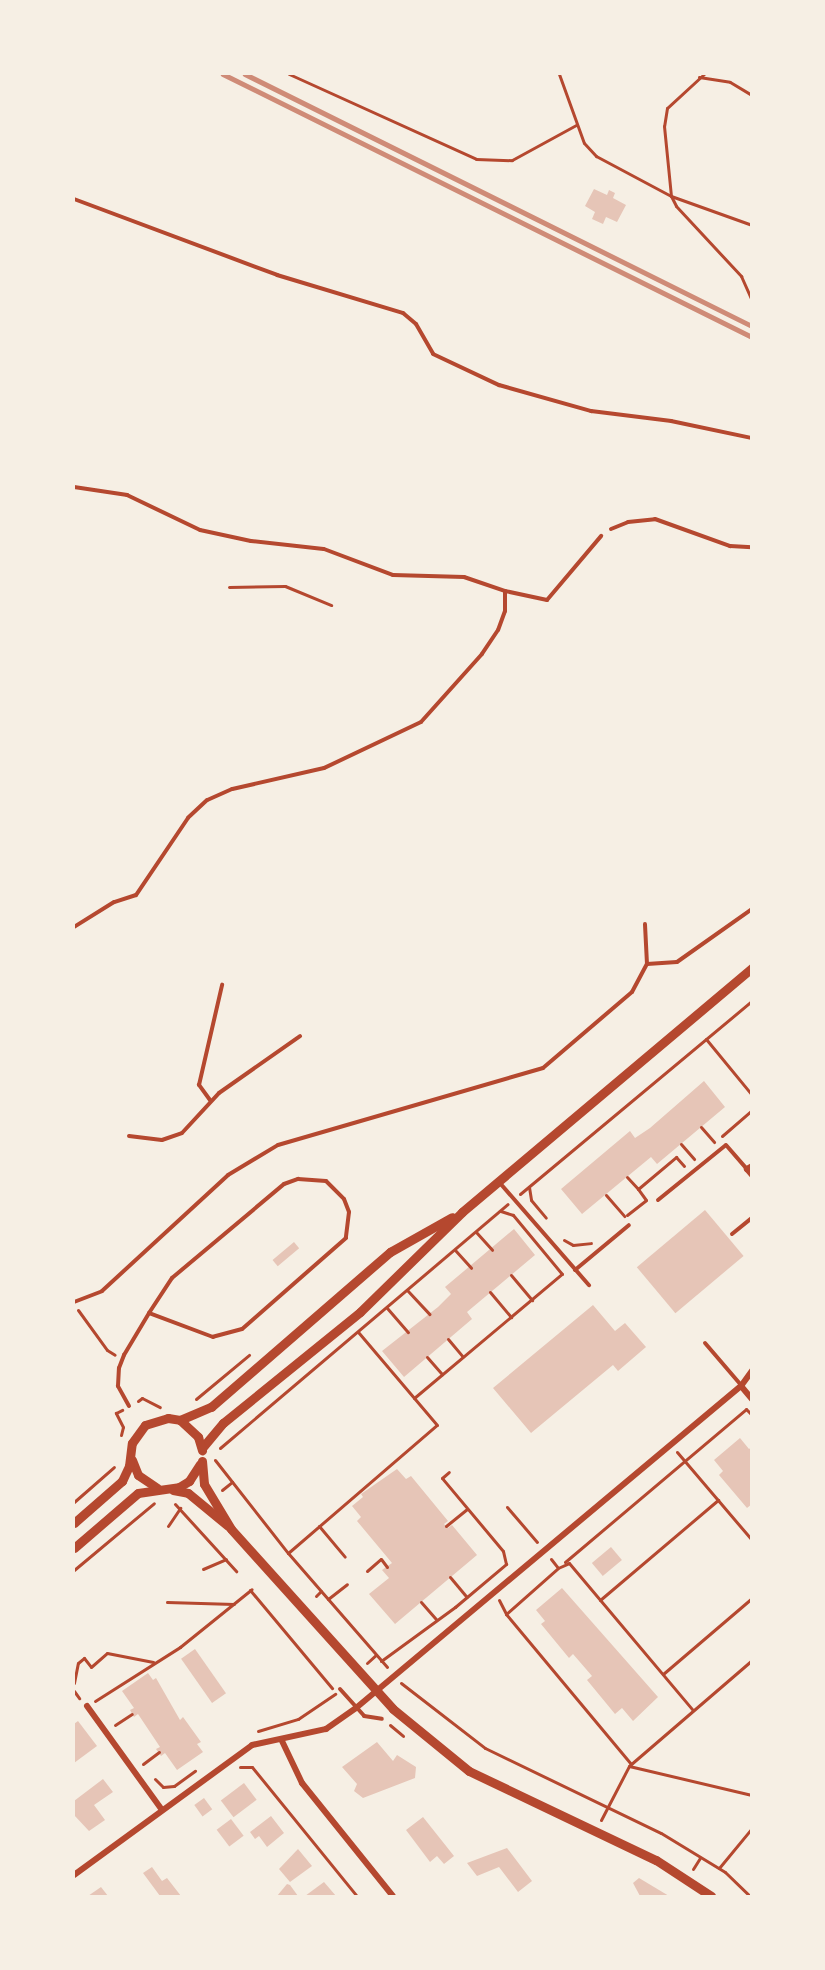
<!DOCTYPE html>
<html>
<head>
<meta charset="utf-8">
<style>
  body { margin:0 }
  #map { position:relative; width:825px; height:1970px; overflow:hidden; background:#f6efe4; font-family:"Fira Sans",sans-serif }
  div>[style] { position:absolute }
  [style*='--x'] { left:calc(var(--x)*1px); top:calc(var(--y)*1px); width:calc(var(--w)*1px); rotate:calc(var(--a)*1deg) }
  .building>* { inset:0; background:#e6c5b7; transform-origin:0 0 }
  .path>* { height:3px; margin:-1.5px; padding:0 1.5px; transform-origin:1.5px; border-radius:1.5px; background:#b5482f }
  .service>* { height:4px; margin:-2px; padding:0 2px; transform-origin:2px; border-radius:2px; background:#b5482f }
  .minor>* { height:6px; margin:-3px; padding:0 3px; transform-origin:3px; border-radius:3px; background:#b5482f }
  .tertiary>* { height:9px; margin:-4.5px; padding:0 4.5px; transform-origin:4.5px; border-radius:4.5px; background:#b5482f }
  .rail>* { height:4.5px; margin:-2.25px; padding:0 2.25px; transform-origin:2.25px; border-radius:2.25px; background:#cf8b77 }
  span { translate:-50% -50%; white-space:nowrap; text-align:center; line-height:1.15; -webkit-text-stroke:5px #f6efe4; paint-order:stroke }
  .frame { position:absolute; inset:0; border:75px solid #f6efe4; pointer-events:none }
</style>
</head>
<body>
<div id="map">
  <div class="building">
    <i style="clip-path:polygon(594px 189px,607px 195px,609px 190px,615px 193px,613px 198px,626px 205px,617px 222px,606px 217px,603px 224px,592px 219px,595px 212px,585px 206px)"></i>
    <i style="clip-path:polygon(704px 1081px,725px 1107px,657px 1164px,651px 1157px,582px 1214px,561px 1189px,630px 1131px,635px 1138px,650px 1128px)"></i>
    <i style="left:705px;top:1210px;width:60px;height:89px;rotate:50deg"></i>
    <i style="clip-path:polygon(514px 1229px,535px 1255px,467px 1312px,472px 1319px,404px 1377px,382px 1351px,438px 1307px,451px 1294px,445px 1287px)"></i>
    <i style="left:294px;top:1242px;width:8px;height:28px;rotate:50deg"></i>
    <i style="clip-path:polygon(593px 1305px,615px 1331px,625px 1323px,646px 1347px,618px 1371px,613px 1365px,531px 1433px,493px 1388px)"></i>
    <i style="clip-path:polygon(740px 1438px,749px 1449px,752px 1447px,752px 1504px,747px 1508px,719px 1475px,723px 1471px,714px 1460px)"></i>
    <i style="clip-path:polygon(397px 1469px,406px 1479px,411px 1476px,448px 1521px,444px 1524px,448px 1528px,452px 1525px,477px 1555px,395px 1624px,369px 1594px,389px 1578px,382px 1570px,392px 1563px,357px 1521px,361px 1517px,352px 1506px,363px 1497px,361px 1494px)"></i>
    <i style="left:611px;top:1547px;width:17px;height:25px;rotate:50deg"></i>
    <i style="clip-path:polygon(562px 1588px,658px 1697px,633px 1721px,622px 1708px,615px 1714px,587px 1680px,592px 1676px,573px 1654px,569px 1658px,541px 1624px,545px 1621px,536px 1610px)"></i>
    <i style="left:195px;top:1649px;width:54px;height:17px;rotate:55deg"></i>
    <i style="clip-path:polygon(148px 1673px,153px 1680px,156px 1678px,180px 1720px,183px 1717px,201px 1742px,197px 1744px,203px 1752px,177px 1770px,165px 1753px,161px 1756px,156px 1749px,160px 1747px,138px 1714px,134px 1717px,130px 1710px,134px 1708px,122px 1691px)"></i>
    <i style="clip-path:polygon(78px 1721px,97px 1746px,74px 1763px,74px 1724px)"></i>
    <i style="clip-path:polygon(377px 1742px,393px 1761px,397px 1755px,416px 1767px,415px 1778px,363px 1798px,354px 1791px,357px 1784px,342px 1767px)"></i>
    <i style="clip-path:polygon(103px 1779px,113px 1792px,94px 1805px,105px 1820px,89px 1831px,74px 1815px,74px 1801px)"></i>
    <i style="left:244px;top:1783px;width:21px;height:29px;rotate:53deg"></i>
    <i style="left:204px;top:1798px;width:14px;height:12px;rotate:54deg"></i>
    <i style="clip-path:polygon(271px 1816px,284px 1833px,267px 1847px,259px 1836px,255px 1839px,250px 1832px)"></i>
    <i style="clip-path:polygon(423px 1817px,454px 1856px,444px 1864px,437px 1856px,430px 1862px,406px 1830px)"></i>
    <i style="left:231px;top:1819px;width:21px;height:18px;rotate:53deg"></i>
    <i style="clip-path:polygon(507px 1848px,532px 1881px,518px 1892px,499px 1867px,477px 1876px,467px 1863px)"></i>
    <i style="clip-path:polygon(298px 1849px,312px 1866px,290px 1882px,279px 1869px)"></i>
    <i style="clip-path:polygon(152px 1867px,162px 1881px,167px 1878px,181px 1896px,160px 1896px,143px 1873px)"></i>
    <i style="clip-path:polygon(639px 1878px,669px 1896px,640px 1896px,633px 1883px)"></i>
    <i style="clip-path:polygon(324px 1882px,336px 1896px,305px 1896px)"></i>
    <i style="clip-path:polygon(287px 1884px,290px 1885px,298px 1896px,277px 1896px)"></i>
    <i style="clip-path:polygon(101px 1887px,108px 1896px,88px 1896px)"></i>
  </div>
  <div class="path">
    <i style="--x:289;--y:74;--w:205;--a:24.4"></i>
    <i style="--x:476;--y:159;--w:36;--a:2"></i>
    <i style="--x:512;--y:160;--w:73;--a:-28.7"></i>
    <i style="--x:559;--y:74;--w:73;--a:70.1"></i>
    <i style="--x:584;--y:143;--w:18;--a:47"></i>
    <i style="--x:596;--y:156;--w:85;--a:28.1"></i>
    <i style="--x:671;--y:196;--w:86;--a:19.7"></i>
    <i style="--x:704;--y:74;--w:50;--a:137.4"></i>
    <i style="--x:667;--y:108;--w:18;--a:99"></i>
    <i style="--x:664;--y:126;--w:70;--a:84.3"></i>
    <i style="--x:671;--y:196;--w:11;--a:63"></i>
    <i style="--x:676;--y:206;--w:96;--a:47.1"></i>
    <i style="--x:741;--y:276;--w:27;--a:66"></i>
    <i style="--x:699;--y:77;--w:31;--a:9"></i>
    <i style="--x:730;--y:82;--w:26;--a:31"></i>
    <i style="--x:229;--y:587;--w:56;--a:-1"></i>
    <i style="--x:285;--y:586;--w:50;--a:22.4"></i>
    <i style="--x:706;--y:1039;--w:72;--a:50.6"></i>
    <i style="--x:701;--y:1127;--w:20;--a:49"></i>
    <i style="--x:722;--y:1136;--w:40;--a:-41"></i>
    <i style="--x:681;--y:1144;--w:20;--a:49"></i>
    <i style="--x:627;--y:1177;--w:16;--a:47"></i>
    <i style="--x:529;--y:1187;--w:13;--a:81"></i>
    <i style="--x:531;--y:1200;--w:23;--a:50"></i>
    <i style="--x:520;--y:1194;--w:302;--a:-39.8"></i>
    <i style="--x:606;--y:1195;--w:28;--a:49"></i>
    <i style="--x:627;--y:1215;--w:24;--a:-38"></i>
    <i style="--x:646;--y:1200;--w:14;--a:-126"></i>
    <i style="--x:638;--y:1189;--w:50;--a:-40.1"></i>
    <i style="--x:676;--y:1157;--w:12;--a:48"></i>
    <i style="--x:476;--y:1232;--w:24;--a:48"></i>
    <i style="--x:564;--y:1240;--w:10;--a:29"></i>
    <i style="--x:573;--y:1245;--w:18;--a:-6"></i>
    <i style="--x:455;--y:1250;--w:24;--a:48"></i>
    <i style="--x:511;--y:1275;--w:33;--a:50"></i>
    <i style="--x:407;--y:1290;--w:33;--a:47"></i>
    <i style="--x:490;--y:1292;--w:33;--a:50"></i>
    <i style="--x:387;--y:1308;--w:32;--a:49"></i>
    <i style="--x:78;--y:1310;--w:49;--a:54.1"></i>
    <i style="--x:107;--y:1350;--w:9;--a:32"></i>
    <i style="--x:448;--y:1339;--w:23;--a:50"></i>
    <i style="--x:427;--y:1357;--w:23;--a:49"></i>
    <i style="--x:414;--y:1398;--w:193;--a:-40"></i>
    <i style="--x:562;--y:1274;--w:77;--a:-129.7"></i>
    <i style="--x:513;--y:1215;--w:13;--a:-162"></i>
    <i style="--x:196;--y:1399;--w:69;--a:-39.7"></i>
    <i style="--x:138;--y:1401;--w:5;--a:-37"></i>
    <i style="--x:142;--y:1398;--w:20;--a:27"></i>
    <i style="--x:121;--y:1435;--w:8;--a:-76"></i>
    <i style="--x:123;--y:1427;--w:16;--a:-117"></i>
    <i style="--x:116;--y:1413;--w:7;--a:-27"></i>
    <i style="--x:220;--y:1448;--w:377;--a:-40.3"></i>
    <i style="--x:677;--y:1452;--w:116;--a:49.6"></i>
    <i style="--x:215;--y:1460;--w:118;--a:51.9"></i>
    <i style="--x:288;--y:1553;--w:151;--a:49"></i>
    <i style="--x:222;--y:1490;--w:13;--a:-39"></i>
    <i style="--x:74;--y:1502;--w:53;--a:-41.2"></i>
    <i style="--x:175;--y:1504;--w:91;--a:47.7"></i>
    <i style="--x:507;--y:1507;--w:46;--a:49.4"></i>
    <i style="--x:168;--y:1526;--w:22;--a:-56"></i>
    <i style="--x:319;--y:1526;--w:40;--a:50"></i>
    <i style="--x:446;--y:1526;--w:27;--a:-39"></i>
    <i style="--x:288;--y:1553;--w:196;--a:-40.7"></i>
    <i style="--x:437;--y:1425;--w:122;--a:-130.3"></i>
    <i style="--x:551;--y:1559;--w:11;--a:52"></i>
    <i style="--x:558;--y:1568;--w:12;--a:-24"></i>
    <i style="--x:569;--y:1563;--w:192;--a:49.9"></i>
    <i style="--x:565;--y:1562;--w:237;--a:-40.2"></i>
    <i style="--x:746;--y:1409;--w:8;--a:45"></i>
    <i style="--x:203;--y:1569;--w:25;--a:-23"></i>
    <i style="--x:74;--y:1570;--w:104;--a:-39.9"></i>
    <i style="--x:367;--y:1571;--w:18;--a:-41"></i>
    <i style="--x:381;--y:1559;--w:10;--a:53"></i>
    <i style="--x:450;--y:1577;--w:26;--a:50"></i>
    <i style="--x:250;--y:1590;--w:128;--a:50.1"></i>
    <i style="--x:316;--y:1596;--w:7;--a:-45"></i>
    <i style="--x:328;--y:1599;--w:24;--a:-38"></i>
    <i style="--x:499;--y:1600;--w:16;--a:63"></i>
    <i style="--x:506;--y:1614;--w:195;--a:50.2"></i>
    <i style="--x:600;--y:1600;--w:155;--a:-40.3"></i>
    <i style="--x:167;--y:1602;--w:67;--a:1.7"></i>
    <i style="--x:421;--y:1602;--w:23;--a:49"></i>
    <i style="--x:506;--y:1614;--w:69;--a:-41.5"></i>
    <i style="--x:381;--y:1661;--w:92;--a:-36.1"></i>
    <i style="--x:455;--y:1607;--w:67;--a:-40.1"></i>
    <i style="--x:506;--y:1564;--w:13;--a:-103"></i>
    <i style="--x:503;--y:1551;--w:95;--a:-129.9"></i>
    <i style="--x:442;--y:1478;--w:9;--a:-41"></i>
    <i style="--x:367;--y:1663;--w:12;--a:-42"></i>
    <i style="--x:663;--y:1674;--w:117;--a:-40.5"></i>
    <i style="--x:74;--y:1683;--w:20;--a:-79"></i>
    <i style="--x:78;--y:1663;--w:8;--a:-40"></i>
    <i style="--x:84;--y:1658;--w:11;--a:52"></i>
    <i style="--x:91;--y:1667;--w:21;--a:-41"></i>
    <i style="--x:107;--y:1653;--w:47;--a:11.1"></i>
    <i style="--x:401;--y:1683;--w:106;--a:37.7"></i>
    <i style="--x:485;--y:1748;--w:195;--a:25.8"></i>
    <i style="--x:661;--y:1833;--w:75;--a:31.4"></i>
    <i style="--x:725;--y:1872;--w:35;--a:44"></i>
    <i style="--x:74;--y:1691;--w:9;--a:54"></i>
    <i style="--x:95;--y:1701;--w:101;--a:-32.4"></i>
    <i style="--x:180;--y:1647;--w:92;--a:-38.9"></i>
    <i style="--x:115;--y:1725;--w:20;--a:-33"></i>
    <i style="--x:390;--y:1725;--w:17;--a:40"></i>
    <i style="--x:258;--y:1731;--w:42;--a:-16.7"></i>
    <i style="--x:298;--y:1719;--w:45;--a:-34"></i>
    <i style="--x:143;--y:1764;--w:20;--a:-37"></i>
    <i style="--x:630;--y:1765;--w:161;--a:-40.7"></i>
    <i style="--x:240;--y:1767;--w:12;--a:0"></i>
    <i style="--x:252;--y:1767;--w:166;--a:50.9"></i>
    <i style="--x:155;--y:1779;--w:11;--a:45"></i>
    <i style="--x:163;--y:1787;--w:11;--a:-5"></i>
    <i style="--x:174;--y:1786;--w:26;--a:-36"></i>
    <i style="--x:601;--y:1820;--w:61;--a:-62.6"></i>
    <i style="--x:629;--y:1766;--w:126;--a:13.3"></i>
    <i style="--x:719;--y:1868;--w:52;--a:-50.5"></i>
    <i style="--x:693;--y:1869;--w:13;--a:-58"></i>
  </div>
  <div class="service">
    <i style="--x:74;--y:199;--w:217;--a:20.5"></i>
    <i style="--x:277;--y:275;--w:132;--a:16.8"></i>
    <i style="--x:403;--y:313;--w:17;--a:40"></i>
    <i style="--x:416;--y:324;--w:34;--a:60"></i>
    <i style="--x:433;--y:354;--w:73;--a:25.2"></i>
    <i style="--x:499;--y:385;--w:96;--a:15.8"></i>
    <i style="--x:591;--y:411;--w:81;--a:7.1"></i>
    <i style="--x:671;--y:421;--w:83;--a:11.9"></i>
    <i style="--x:74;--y:487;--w:54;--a:8.6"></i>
    <i style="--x:127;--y:495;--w:81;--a:25.6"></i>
    <i style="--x:200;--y:530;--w:52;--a:12.2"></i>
    <i style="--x:251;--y:541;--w:73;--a:6.3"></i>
    <i style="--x:324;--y:549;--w:74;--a:20.6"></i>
    <i style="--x:393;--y:575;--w:71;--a:1.6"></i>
    <i style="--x:464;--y:577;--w:43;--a:18.9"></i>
    <i style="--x:505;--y:591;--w:20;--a:90"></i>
    <i style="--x:505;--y:611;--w:20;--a:110"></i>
    <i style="--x:498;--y:630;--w:29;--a:124"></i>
    <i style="--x:482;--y:654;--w:91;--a:131.9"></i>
    <i style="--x:421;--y:722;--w:107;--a:154.6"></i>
    <i style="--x:324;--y:768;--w:94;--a:167.1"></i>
    <i style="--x:232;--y:789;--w:27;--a:156"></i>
    <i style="--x:207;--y:800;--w:26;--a:137"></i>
    <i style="--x:188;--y:818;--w:93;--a:124"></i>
    <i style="--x:136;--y:895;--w:23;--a:162"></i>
    <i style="--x:114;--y:902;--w:47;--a:148"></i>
    <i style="--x:611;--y:529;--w:18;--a:-22"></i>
    <i style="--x:628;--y:522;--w:27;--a:-6"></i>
    <i style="--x:655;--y:519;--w:80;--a:19.8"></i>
    <i style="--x:730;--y:546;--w:22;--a:3"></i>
    <i style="--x:505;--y:591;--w:43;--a:12.1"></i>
    <i style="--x:547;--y:600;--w:84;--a:-49.8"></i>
    <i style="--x:647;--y:964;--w:30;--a:-4"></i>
    <i style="--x:677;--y:962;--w:92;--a:-35.2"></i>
    <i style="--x:210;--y:1100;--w:19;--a:-126"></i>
    <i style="--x:199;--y:1085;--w:103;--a:-77"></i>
    <i style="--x:129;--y:1136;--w:33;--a:7"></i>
    <i style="--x:162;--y:1140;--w:21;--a:-19"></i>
    <i style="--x:182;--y:1133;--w:54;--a:-47.2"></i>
    <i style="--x:219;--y:1093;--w:99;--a:-35.1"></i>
    <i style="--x:499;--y:1182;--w:137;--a:48.9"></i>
    <i style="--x:658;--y:1200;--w:87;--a:-39"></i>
    <i style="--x:726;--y:1145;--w:32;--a:49"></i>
    <i style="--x:732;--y:1234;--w:26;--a:-39"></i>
    <i style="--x:575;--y:1270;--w:70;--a:-39.8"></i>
    <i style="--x:74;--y:1302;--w:30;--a:-21"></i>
    <i style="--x:102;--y:1291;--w:171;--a:-42.6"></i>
    <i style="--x:228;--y:1175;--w:58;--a:-31"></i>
    <i style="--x:278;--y:1145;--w:276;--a:-16.2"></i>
    <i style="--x:543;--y:1068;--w:117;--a:-40.5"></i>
    <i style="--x:632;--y:992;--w:32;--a:-62"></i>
    <i style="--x:647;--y:964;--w:40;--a:-92.9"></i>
    <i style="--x:705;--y:1343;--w:55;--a:49.4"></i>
    <i style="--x:129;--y:1406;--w:23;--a:-119"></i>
    <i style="--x:118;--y:1386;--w:18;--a:-87"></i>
    <i style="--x:119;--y:1368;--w:14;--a:-69"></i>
    <i style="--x:124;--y:1355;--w:49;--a:-59.2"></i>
    <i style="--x:149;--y:1313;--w:42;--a:-56.7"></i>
    <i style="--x:172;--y:1278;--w:146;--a:-40"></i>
    <i style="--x:284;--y:1184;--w:15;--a:-20"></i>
    <i style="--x:298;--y:1179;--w:28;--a:4"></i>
    <i style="--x:326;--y:1181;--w:25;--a:45"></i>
    <i style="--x:344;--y:1199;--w:14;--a:69"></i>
    <i style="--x:349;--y:1212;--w:26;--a:97"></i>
    <i style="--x:346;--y:1238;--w:138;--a:138.8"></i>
    <i style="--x:242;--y:1329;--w:30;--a:165"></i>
    <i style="--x:213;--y:1337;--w:68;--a:-159.4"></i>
    <i style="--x:340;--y:1689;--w:36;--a:48"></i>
    <i style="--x:364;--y:1716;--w:18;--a:9"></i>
  </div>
  <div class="minor">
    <i style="--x:752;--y:1166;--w:6;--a:149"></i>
    <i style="--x:747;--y:1169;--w:8;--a:50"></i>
    <i style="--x:741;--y:1386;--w:17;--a:50"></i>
    <i style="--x:87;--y:1706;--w:128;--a:54.2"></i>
    <i style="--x:282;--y:1741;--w:47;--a:64.5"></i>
    <i style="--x:302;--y:1783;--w:145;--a:51.2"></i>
    <i style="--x:74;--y:1875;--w:220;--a:-36.1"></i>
    <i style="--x:252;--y:1745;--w:76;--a:-12.2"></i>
    <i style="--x:326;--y:1729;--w:37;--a:-35"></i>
    <i style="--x:356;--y:1708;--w:502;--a:-39.91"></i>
    <i style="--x:741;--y:1386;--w:19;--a:-54"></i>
  </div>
  <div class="tertiary">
    <i style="--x:180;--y:1420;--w:34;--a:-23"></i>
    <i style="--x:211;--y:1407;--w:237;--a:-40.9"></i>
    <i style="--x:390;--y:1252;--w:71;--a:-29.4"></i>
    <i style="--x:202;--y:1448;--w:33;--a:-50"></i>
    <i style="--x:223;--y:1423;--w:176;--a:-39"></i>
    <i style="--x:360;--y:1312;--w:143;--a:-44.4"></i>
    <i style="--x:462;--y:1212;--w:379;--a:-40.1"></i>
    <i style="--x:132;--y:1460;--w:16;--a:68"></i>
    <i style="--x:138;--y:1475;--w:23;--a:34"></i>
    <i style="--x:202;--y:1461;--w:23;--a:85"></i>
    <i style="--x:204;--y:1484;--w:52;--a:59"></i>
    <i style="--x:231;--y:1529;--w:242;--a:48"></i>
    <i style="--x:393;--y:1709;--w:98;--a:39.2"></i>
    <i style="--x:469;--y:1771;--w:207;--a:25.5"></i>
    <i style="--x:656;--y:1860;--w:66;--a:33.2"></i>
    <i style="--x:173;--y:1490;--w:15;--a:11"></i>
    <i style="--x:188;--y:1493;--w:52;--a:39.5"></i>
    <i style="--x:74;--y:1523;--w:64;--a:-41.2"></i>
    <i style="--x:122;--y:1481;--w:17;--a:-65"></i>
    <i style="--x:129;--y:1466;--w:23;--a:-83"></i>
    <i style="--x:132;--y:1443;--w:22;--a:-54"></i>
    <i style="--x:145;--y:1425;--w:24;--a:-17"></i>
    <i style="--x:168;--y:1418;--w:12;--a:9"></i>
    <i style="--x:180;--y:1420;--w:25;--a:43"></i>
    <i style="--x:198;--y:1437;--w:14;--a:73"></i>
    <i style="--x:74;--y:1548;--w:84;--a:-40.7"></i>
    <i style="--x:138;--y:1493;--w:41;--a:-8.3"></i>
    <i style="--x:179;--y:1487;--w:12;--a:-31"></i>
    <i style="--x:189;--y:1481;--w:20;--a:-57"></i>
  </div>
  <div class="rail">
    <i style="--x:223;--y:74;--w:591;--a:26.43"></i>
    <i style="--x:245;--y:74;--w:566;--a:26.43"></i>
  </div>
  <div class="frame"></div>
</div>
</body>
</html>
